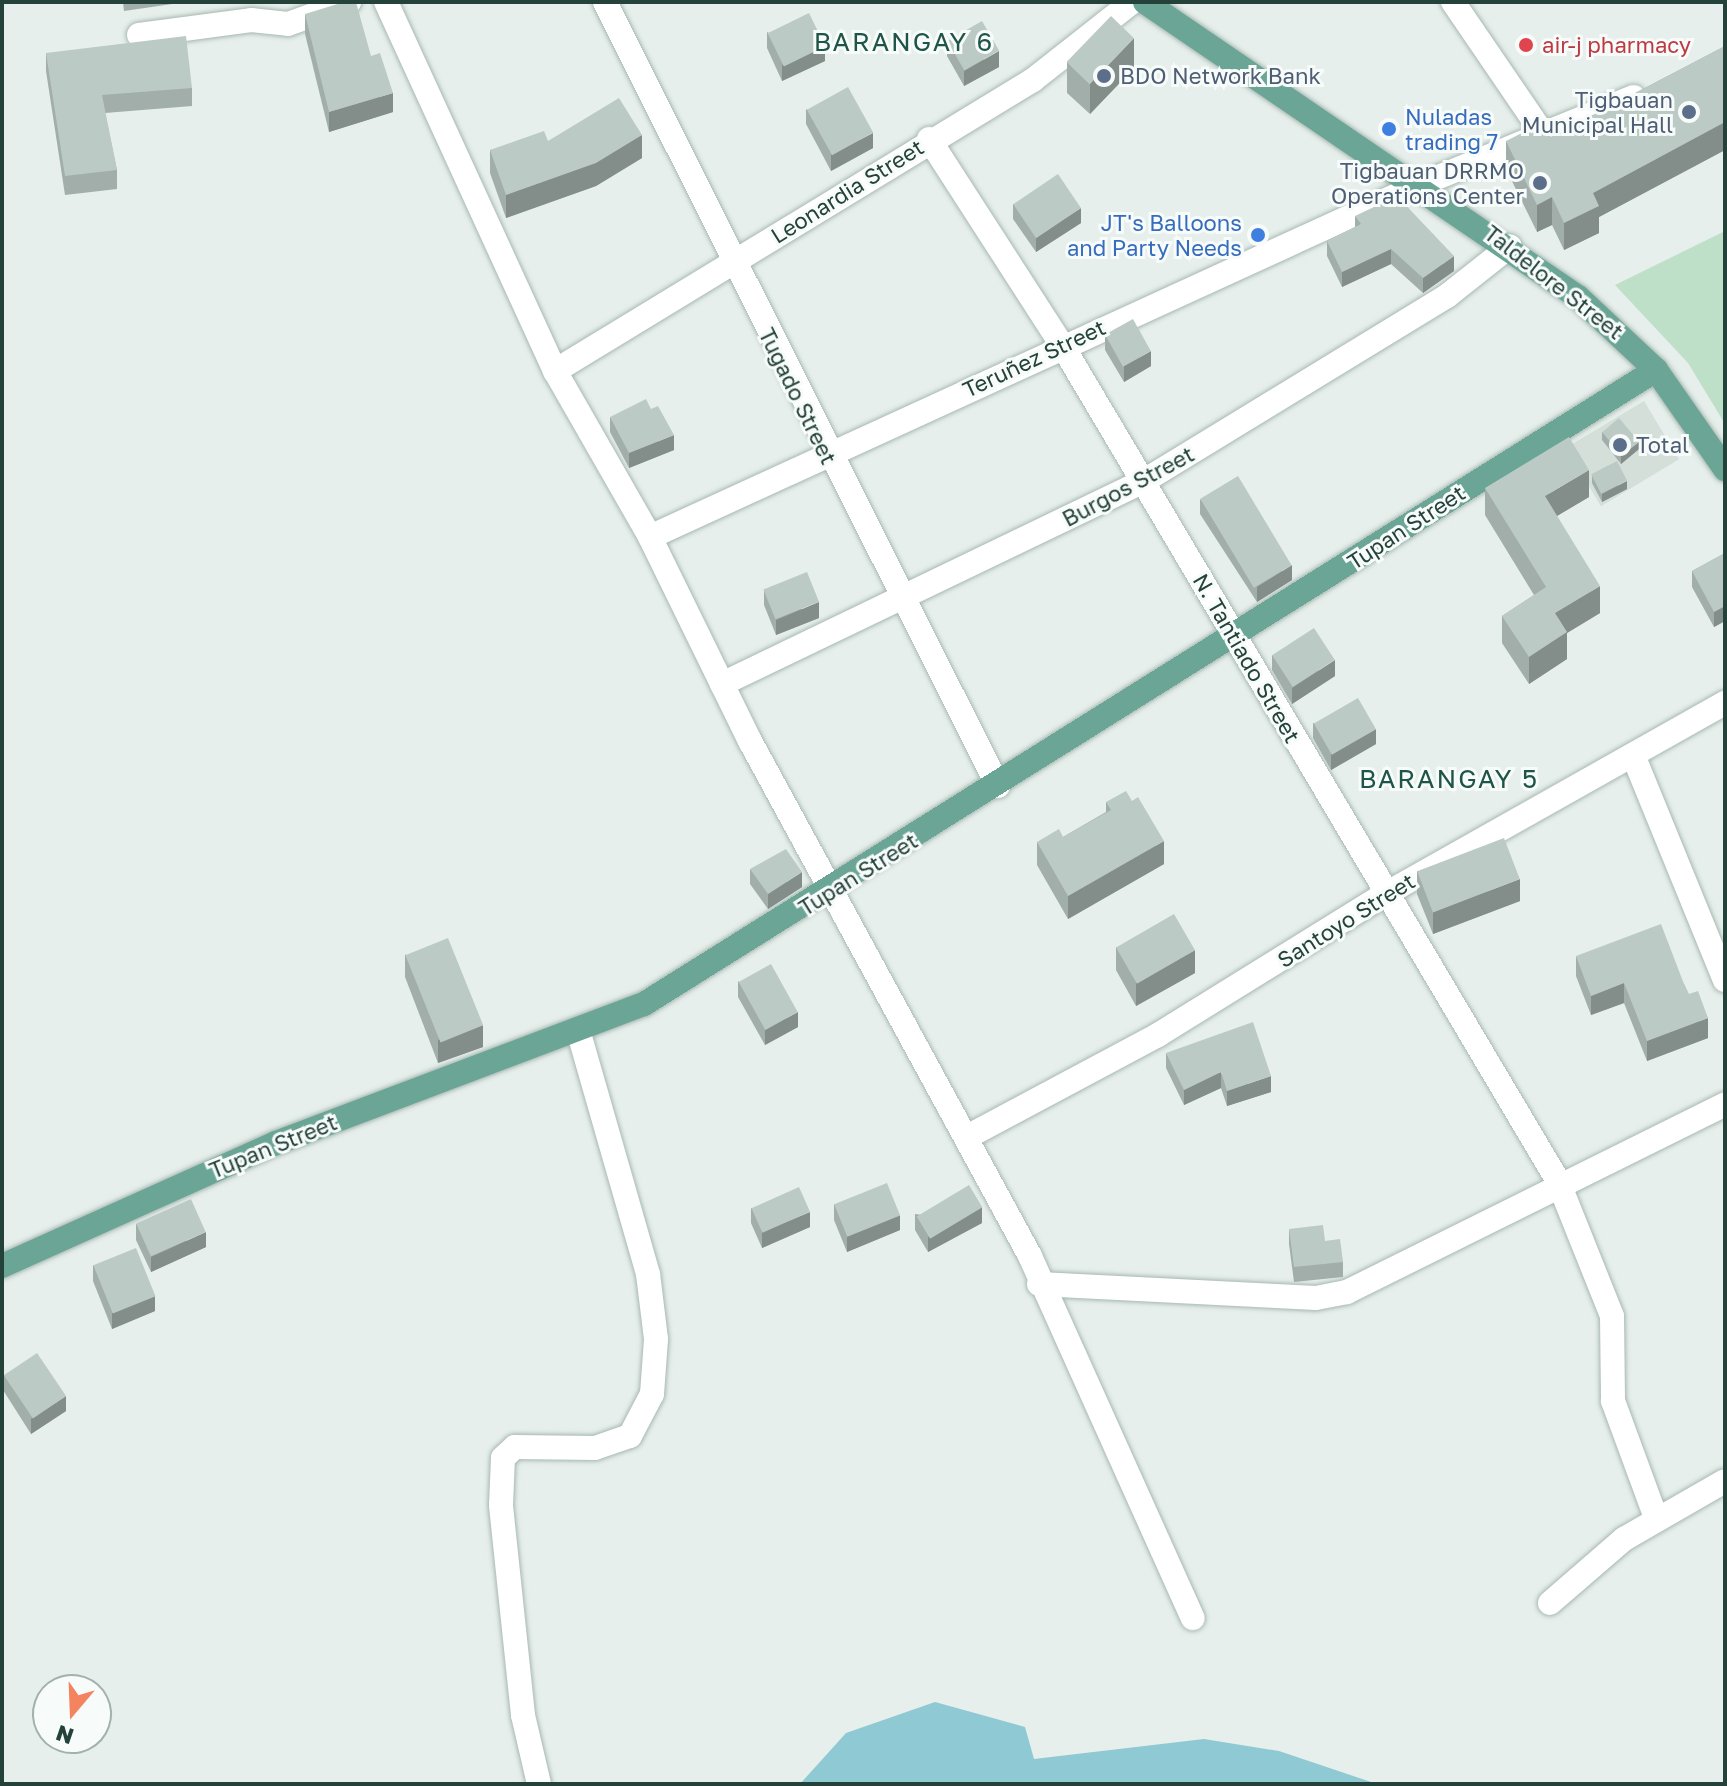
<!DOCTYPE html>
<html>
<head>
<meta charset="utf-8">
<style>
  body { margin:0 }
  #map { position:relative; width:1727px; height:1786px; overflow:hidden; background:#e6efeb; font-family:"Golos Text",sans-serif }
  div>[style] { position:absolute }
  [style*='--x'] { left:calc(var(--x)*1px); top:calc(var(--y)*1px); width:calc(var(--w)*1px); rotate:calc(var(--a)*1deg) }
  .built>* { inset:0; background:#d4dfda; transform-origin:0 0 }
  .green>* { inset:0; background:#bfe0c8 }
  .water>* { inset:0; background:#8ec9d4 }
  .roads { filter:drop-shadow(0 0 2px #a8b8b2) drop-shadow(0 0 2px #a8b8b2) }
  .minor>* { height:24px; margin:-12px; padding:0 12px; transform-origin:12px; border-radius:12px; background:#fff }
  .major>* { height:24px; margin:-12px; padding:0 12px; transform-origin:12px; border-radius:12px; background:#6aa596 }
  .wall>* { inset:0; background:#a1aea9 }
  .shaded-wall>* { inset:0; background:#838d89 }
  .building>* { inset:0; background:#bbcac4; transform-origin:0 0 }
  .dots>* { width:22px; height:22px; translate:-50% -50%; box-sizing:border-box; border:4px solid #f7fbf9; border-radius:50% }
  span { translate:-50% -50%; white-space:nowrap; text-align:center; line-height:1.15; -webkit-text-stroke:6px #f7fbf9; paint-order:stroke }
  .health-label { font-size:22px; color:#be3a42 }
  .left { translate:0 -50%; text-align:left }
  .service-label { font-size:22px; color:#4e5e75 }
  .right { translate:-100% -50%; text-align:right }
  .shop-label { font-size:22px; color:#366cbe }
  .street-label { font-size:22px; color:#24423a }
  .quarter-label { font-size:26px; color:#1f5548; letter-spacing:2px }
  .frame { position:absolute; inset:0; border:4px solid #24423a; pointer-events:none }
  .north { position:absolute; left:32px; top:1674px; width:80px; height:80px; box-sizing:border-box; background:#f7fbf9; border:2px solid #a3b1ad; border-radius:50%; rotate:199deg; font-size:22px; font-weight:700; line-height:32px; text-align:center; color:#24423a }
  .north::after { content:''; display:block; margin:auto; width:28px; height:36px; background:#f4845f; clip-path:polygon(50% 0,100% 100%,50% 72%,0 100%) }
</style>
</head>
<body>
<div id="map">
  <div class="built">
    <i style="left:1644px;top:401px;width:68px;height:91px;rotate:59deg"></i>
  </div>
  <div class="green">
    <i style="clip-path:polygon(1725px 231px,1725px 424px,1688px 363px,1615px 285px)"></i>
  </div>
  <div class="water">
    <i style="clip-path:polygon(935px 1702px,1025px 1727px,1034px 1759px,1204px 1739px,1279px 1751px,1377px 1784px,800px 1784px,846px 1733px)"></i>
  </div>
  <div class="roads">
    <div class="minor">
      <i style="--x:386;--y:2;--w:406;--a:65.4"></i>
      <i style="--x:555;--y:371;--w:191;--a:60.2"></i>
      <i style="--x:650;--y:537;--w:227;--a:63.9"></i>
      <i style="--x:750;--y:741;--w:586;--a:61.47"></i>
      <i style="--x:1030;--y:1256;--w:397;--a:65.8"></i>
      <i style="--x:605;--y:2;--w:877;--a:63.38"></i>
      <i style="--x:1453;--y:2;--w:160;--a:55.7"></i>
      <i style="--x:139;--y:35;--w:113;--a:-7.6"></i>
      <i style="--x:251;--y:20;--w:37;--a:6"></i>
      <i style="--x:288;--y:24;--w:65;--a:-19.8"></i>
      <i style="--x:929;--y:139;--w:245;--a:57.2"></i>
      <i style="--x:1062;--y:345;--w:972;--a:59.32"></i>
      <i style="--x:1558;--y:1181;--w:145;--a:68.2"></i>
      <i style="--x:1612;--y:1316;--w:85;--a:89.3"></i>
      <i style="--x:1613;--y:1401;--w:125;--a:69.8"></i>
      <i style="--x:555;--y:371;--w:560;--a:-31.33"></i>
      <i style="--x:1033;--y:80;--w:126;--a:-38.2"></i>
      <i style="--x:650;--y:537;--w:846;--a:-24.6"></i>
      <i style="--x:1419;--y:185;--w:232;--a:-22.3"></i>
      <i style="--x:722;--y:684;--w:468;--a:-25.7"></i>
      <i style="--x:1144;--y:481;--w:355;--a:-31.4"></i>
      <i style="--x:1447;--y:296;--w:80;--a:-38.4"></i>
      <i style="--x:1633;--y:755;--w:243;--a:67.8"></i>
      <i style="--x:967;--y:1137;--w:217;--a:-28.1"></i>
      <i style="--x:1158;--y:1035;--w:264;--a:-31.8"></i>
      <i style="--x:1382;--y:896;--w:394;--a:-29.4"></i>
      <i style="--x:1039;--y:1284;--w:277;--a:2.9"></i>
      <i style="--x:1316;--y:1298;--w:32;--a:-11"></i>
      <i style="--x:1347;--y:1292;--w:422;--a:-26.4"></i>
      <i style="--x:1550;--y:1603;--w:98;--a:-40.9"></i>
      <i style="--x:1624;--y:1539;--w:116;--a:-29.9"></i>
      <i style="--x:539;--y:1784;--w:71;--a:-103.1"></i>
      <i style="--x:523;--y:1715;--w:211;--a:-96"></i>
      <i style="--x:501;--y:1505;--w:47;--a:-87.6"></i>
      <i style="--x:503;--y:1458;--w:16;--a:-43"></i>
      <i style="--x:515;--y:1447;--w:80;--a:0.7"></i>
      <i style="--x:595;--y:1448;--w:37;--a:-19"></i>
      <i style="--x:630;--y:1436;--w:47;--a:-62.4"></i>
      <i style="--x:652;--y:1394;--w:55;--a:-85.8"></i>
      <i style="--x:656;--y:1339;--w:65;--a:-97"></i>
      <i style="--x:648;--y:1274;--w:250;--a:-106"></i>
    </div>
    <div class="major">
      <i style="--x:1145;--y:2;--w:524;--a:34.27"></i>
      <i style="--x:1578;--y:297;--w:107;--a:43.1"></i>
      <i style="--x:1656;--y:370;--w:121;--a:55.1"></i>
      <i style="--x:2;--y:1266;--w:300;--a:-24.2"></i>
      <i style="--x:276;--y:1143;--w:393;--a:-20.7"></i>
      <i style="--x:644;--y:1004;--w:1194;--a:-32.07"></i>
    </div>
  </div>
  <div class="wall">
    <i style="clip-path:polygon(123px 2px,186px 2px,124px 11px)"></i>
    <i style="clip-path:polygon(305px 14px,393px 112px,329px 132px,305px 34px)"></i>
    <i style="clip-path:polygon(767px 32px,825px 61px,782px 81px,767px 48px)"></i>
    <i style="clip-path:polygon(947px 41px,999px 67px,964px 86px,947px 56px)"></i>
    <i style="clip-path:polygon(1725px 46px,1725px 150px,1599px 217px,1599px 233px,1564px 250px,1552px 225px,1537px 232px,1506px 169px,1506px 141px,1551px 137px)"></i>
    <i style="clip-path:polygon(46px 53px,192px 88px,192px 106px,105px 113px,117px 170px,117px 189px,65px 195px,46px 71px)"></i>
    <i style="clip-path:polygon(1067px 62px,1134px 68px,1090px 114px,1067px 93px)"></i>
    <i style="clip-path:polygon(806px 109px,873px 148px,831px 171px,806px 124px)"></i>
    <i style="clip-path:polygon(548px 141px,642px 158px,596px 186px,506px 218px,490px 173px,490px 150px)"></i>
    <i style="clip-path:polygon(1013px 204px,1081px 223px,1036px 252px,1013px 219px)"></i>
    <i style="clip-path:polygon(1355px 216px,1454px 271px,1423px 293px,1391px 264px,1342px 287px,1327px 256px,1327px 241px,1355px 227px)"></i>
    <i style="clip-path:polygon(1105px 334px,1151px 366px,1124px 382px,1105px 350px)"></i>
    <i style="clip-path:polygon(610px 417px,674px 450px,629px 468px,610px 432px)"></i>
    <i style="clip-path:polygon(1602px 432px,1639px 449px,1621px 464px,1602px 440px)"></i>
    <i style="clip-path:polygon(1592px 475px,1627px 489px,1602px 502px,1592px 483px)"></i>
    <i style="clip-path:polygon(1485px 488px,1589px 497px,1557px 516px,1600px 613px,1567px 633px,1567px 659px,1529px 684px,1502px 643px,1502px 616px,1534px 595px,1485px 515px)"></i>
    <i style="clip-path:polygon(1200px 499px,1292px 580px,1257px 602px,1200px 514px)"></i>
    <i style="clip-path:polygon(1725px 553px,1725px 621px,1714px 627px,1692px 587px,1692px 571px)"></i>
    <i style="clip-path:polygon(764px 590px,819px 618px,776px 635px,764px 605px)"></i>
    <i style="clip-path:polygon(1272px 655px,1335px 676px,1292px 704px,1272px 670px)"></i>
    <i style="clip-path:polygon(1313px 723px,1376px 744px,1331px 770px,1313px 738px)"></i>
    <i style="clip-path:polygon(1132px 801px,1164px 864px,1068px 919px,1037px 865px,1037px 842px,1063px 837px,1106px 812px,1106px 802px)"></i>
    <i style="clip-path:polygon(750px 869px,802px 887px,768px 909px,750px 884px)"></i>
    <i style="clip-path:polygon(1417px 871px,1520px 901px,1433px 934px,1417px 894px)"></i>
    <i style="clip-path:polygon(1116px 947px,1195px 973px,1136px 1006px,1116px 970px)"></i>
    <i style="clip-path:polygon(405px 954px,483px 1047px,438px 1063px,405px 977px)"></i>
    <i style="clip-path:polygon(1576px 956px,1684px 984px,1708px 1038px,1647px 1061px,1624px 1003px,1591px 1015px,1576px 976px)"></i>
    <i style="clip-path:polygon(738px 981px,798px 1027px,765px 1045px,738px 997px)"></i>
    <i style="clip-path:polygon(1166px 1053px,1271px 1092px,1227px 1106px,1221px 1088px,1184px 1105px,1166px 1068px)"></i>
    <i style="clip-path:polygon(834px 1204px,900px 1230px,847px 1252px,834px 1220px)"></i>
    <i style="clip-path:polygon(751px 1208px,810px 1227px,762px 1248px,751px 1223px)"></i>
    <i style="clip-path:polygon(915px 1214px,982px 1223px,928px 1252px,915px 1230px)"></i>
    <i style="clip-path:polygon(136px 1224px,206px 1247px,151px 1272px,136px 1240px)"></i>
    <i style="clip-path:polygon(1289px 1229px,1325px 1241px,1343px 1262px,1343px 1277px,1294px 1282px,1289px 1244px)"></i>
    <i style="clip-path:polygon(93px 1265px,155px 1311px,112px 1329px,93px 1281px)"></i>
    <i style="clip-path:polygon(3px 1375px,66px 1411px,31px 1434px,3px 1390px)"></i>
  </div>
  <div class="shaded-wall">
    <i style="clip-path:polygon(1134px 38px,1134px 68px,1090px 114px,1090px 84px)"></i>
    <i style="clip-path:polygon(825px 46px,825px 61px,782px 81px,782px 65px)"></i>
    <i style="clip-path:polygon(999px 51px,999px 67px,964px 86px,964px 71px)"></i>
    <i style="clip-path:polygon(393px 93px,393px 112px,329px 132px,329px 112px)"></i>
    <i style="clip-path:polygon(1725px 122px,1725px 150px,1599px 217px,1599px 233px,1564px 250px,1564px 223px,1593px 193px)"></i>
    <i style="clip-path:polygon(873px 133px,873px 148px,831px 171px,831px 155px)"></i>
    <i style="clip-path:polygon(642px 135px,642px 158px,596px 186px,506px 218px,506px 195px)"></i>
    <i style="clip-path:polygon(1552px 197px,1552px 225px,1537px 232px,1537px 205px)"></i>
    <i style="clip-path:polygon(1081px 208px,1081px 223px,1036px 252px,1036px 237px)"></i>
    <i style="clip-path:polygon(1391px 249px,1391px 264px,1342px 287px,1342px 272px)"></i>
    <i style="clip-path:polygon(1454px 256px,1454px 271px,1423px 293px,1423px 278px)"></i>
    <i style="clip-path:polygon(1151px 351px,1151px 366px,1124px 382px,1124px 366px)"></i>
    <i style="clip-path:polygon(674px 435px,674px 450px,629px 468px,629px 453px)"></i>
    <i style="clip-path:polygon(1639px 442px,1639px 449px,1621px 464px,1621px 456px)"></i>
    <i style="clip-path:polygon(1589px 470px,1589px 497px,1545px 523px,1545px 496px)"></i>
    <i style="clip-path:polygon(1627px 481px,1627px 489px,1602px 502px,1602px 494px)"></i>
    <i style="clip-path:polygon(1292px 565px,1292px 580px,1257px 602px,1257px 587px)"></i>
    <i style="clip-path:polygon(1600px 586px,1600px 613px,1567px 633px,1567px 659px,1529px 684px,1529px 657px,1555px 613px)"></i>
    <i style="clip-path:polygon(819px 602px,819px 618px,776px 635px,776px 620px)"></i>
    <i style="clip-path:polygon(1725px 606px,1725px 621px,1714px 627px,1714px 612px)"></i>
    <i style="clip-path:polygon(1335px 660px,1335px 676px,1292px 704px,1292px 688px)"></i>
    <i style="clip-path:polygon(1376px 729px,1376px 744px,1331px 770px,1331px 754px)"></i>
    <i style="clip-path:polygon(1164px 841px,1164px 864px,1068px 919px,1068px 896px)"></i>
    <i style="clip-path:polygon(802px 872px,802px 887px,768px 909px,768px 894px)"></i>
    <i style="clip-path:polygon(1520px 879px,1520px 901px,1433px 934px,1433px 912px)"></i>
    <i style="clip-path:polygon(1195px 950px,1195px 973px,1136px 1006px,1136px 983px)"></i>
    <i style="clip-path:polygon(1624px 983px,1624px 1003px,1591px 1015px,1591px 996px)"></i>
    <i style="clip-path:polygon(798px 1012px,798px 1027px,765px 1045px,765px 1030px)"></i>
    <i style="clip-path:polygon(1708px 1018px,1708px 1038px,1647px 1061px,1647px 1041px)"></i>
    <i style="clip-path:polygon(483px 1025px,483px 1047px,438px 1063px,438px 1040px)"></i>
    <i style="clip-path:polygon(1221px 1072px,1221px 1088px,1184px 1105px,1184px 1090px)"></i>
    <i style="clip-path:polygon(1271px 1076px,1271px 1092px,1227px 1106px,1227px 1091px)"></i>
    <i style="clip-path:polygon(982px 1207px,982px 1223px,928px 1252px,928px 1237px)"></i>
    <i style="clip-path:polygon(810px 1212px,810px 1227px,762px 1248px,762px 1232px)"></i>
    <i style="clip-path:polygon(900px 1215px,900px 1230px,847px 1252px,847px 1236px)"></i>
    <i style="clip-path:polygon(206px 1232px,206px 1247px,151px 1272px,151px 1257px)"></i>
    <i style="clip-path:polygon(155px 1296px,155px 1311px,112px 1329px,112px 1313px)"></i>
    <i style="clip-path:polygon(66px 1396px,66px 1411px,31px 1434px,31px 1419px)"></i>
  </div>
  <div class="building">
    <i style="clip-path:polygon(344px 2px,356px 2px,371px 56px,380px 53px,393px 93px,329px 112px,305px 14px)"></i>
    <i style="left:809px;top:13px;width:37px;height:46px;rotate:64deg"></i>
    <i style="left:1111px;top:16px;width:32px;height:64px;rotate:44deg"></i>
    <i style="left:982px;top:21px;width:34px;height:40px;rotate:60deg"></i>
    <i style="clip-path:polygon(186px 36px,192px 88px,102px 95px,117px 170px,65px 176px,46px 53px)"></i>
    <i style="clip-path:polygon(1725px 46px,1725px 122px,1593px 193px,1599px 206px,1564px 223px,1552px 197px,1537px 205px,1506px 141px,1544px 122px,1551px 137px)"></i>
    <i style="left:848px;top:87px;width:52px;height:47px;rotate:61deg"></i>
    <i style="clip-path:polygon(619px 98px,642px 135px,596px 163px,506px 195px,490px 150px,544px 131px,548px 141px)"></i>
    <i style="left:1058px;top:174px;width:41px;height:54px;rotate:56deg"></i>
    <i style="clip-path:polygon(1397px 196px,1454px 256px,1423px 278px,1391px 249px,1342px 272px,1327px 241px,1361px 224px,1355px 216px)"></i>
    <i style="left:1133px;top:319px;width:37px;height:32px;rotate:61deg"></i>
    <i style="clip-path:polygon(646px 399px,651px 409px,658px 406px,674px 435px,629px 453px,610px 417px)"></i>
    <i style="left:1619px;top:418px;width:31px;height:22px;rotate:50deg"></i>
    <i style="clip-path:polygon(1569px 437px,1589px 470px,1545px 496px,1600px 586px,1555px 613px,1567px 632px,1529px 657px,1502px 616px,1546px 587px,1485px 488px)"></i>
    <i style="left:1617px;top:461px;width:22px;height:29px;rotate:63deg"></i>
    <i style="left:1238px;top:476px;width:104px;height:44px;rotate:59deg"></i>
    <i style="clip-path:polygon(1725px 553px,1725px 606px,1714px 612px,1692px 571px)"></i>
    <i style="left:807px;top:572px;width:32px;height:47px;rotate:68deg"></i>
    <i style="left:1314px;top:628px;width:38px;height:50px;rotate:57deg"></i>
    <i style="left:1358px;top:698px;width:36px;height:51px;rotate:60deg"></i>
    <i style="clip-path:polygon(1126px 791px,1132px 801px,1138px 797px,1164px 841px,1068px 896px,1037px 842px,1059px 829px,1063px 837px,1111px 810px,1106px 802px)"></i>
    <i style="left:1504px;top:838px;width:44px;height:93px;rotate:69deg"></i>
    <i style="clip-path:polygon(786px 849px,802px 872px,768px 894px,750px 869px)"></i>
    <i style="left:1174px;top:914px;width:42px;height:67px;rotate:60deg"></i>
    <i style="clip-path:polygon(1661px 924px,1684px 984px,1689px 994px,1698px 991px,1708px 1018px,1647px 1041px,1624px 983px,1591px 996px,1576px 956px)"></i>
    <i style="left:448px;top:938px;width:94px;height:46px;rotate:68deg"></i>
    <i style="left:771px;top:964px;width:55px;height:37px;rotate:61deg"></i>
    <i style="clip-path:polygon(1253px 1022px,1271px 1076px,1227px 1091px,1221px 1072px,1184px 1090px,1166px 1053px)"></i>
    <i style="left:887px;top:1183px;width:35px;height:57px;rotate:68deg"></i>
    <i style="left:969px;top:1185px;width:26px;height:61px;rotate:59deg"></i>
    <i style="left:799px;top:1187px;width:27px;height:52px;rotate:66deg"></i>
    <i style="left:191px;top:1199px;width:36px;height:60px;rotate:66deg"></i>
    <i style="clip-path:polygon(1323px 1225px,1325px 1241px,1340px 1239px,1343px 1262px,1294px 1267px,1289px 1229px)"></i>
    <i style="left:136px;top:1248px;width:52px;height:46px;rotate:68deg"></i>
    <i style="left:37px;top:1353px;width:52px;height:40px;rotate:56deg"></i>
  </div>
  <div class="dots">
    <i style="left:1526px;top:45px;background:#e0444e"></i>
    <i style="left:1104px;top:76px;background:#5c6f8a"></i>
    <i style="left:1689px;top:112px;background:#5c6f8a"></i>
    <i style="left:1389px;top:129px;background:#3f7fe0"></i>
    <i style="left:1540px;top:183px;background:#5c6f8a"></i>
    <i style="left:1258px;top:235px;background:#3f7fe0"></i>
    <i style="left:1620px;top:445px;background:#5c6f8a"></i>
  </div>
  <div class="health-label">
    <span class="left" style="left:1542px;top:45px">air-j pharmacy</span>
  </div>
  <div class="service-label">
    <span class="left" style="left:1120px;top:76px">BDO Network Bank</span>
    <span class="right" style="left:1673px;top:112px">Tigbauan<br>Municipal Hall</span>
    <span class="right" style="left:1524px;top:183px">Tigbauan DRRMO<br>Operations Center</span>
    <span class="left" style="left:1636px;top:445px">Total</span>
  </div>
  <div class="shop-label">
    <span class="left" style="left:1405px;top:129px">Nuladas<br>trading 7</span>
    <span class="right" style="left:1242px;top:235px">JT's Balloons<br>and Party Needs</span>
  </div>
  <div class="street-label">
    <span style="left:847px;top:191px;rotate:-32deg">Leonardia Street</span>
    <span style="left:1554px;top:282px;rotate:38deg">Taldelore Street</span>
    <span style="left:1034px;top:358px;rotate:-25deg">Teruñez Street</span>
    <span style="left:798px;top:396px;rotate:64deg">Tugado Street</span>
    <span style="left:1128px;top:486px;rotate:-28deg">Burgos Street</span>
    <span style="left:1406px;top:527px;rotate:-33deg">Tupan Street</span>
    <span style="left:1247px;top:658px;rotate:60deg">N. Tantiado Street</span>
    <span style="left:858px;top:874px;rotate:-32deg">Tupan Street</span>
    <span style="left:1346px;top:920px;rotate:-32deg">Santoyo Street</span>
    <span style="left:273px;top:1146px;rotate:-22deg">Tupan Street</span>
  </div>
  <div class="quarter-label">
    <span style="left:904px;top:42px">BARANGAY 6</span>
    <span style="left:1449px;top:779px">BARANGAY 5</span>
  </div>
  <div class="frame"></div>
  <div class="north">N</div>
</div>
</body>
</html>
